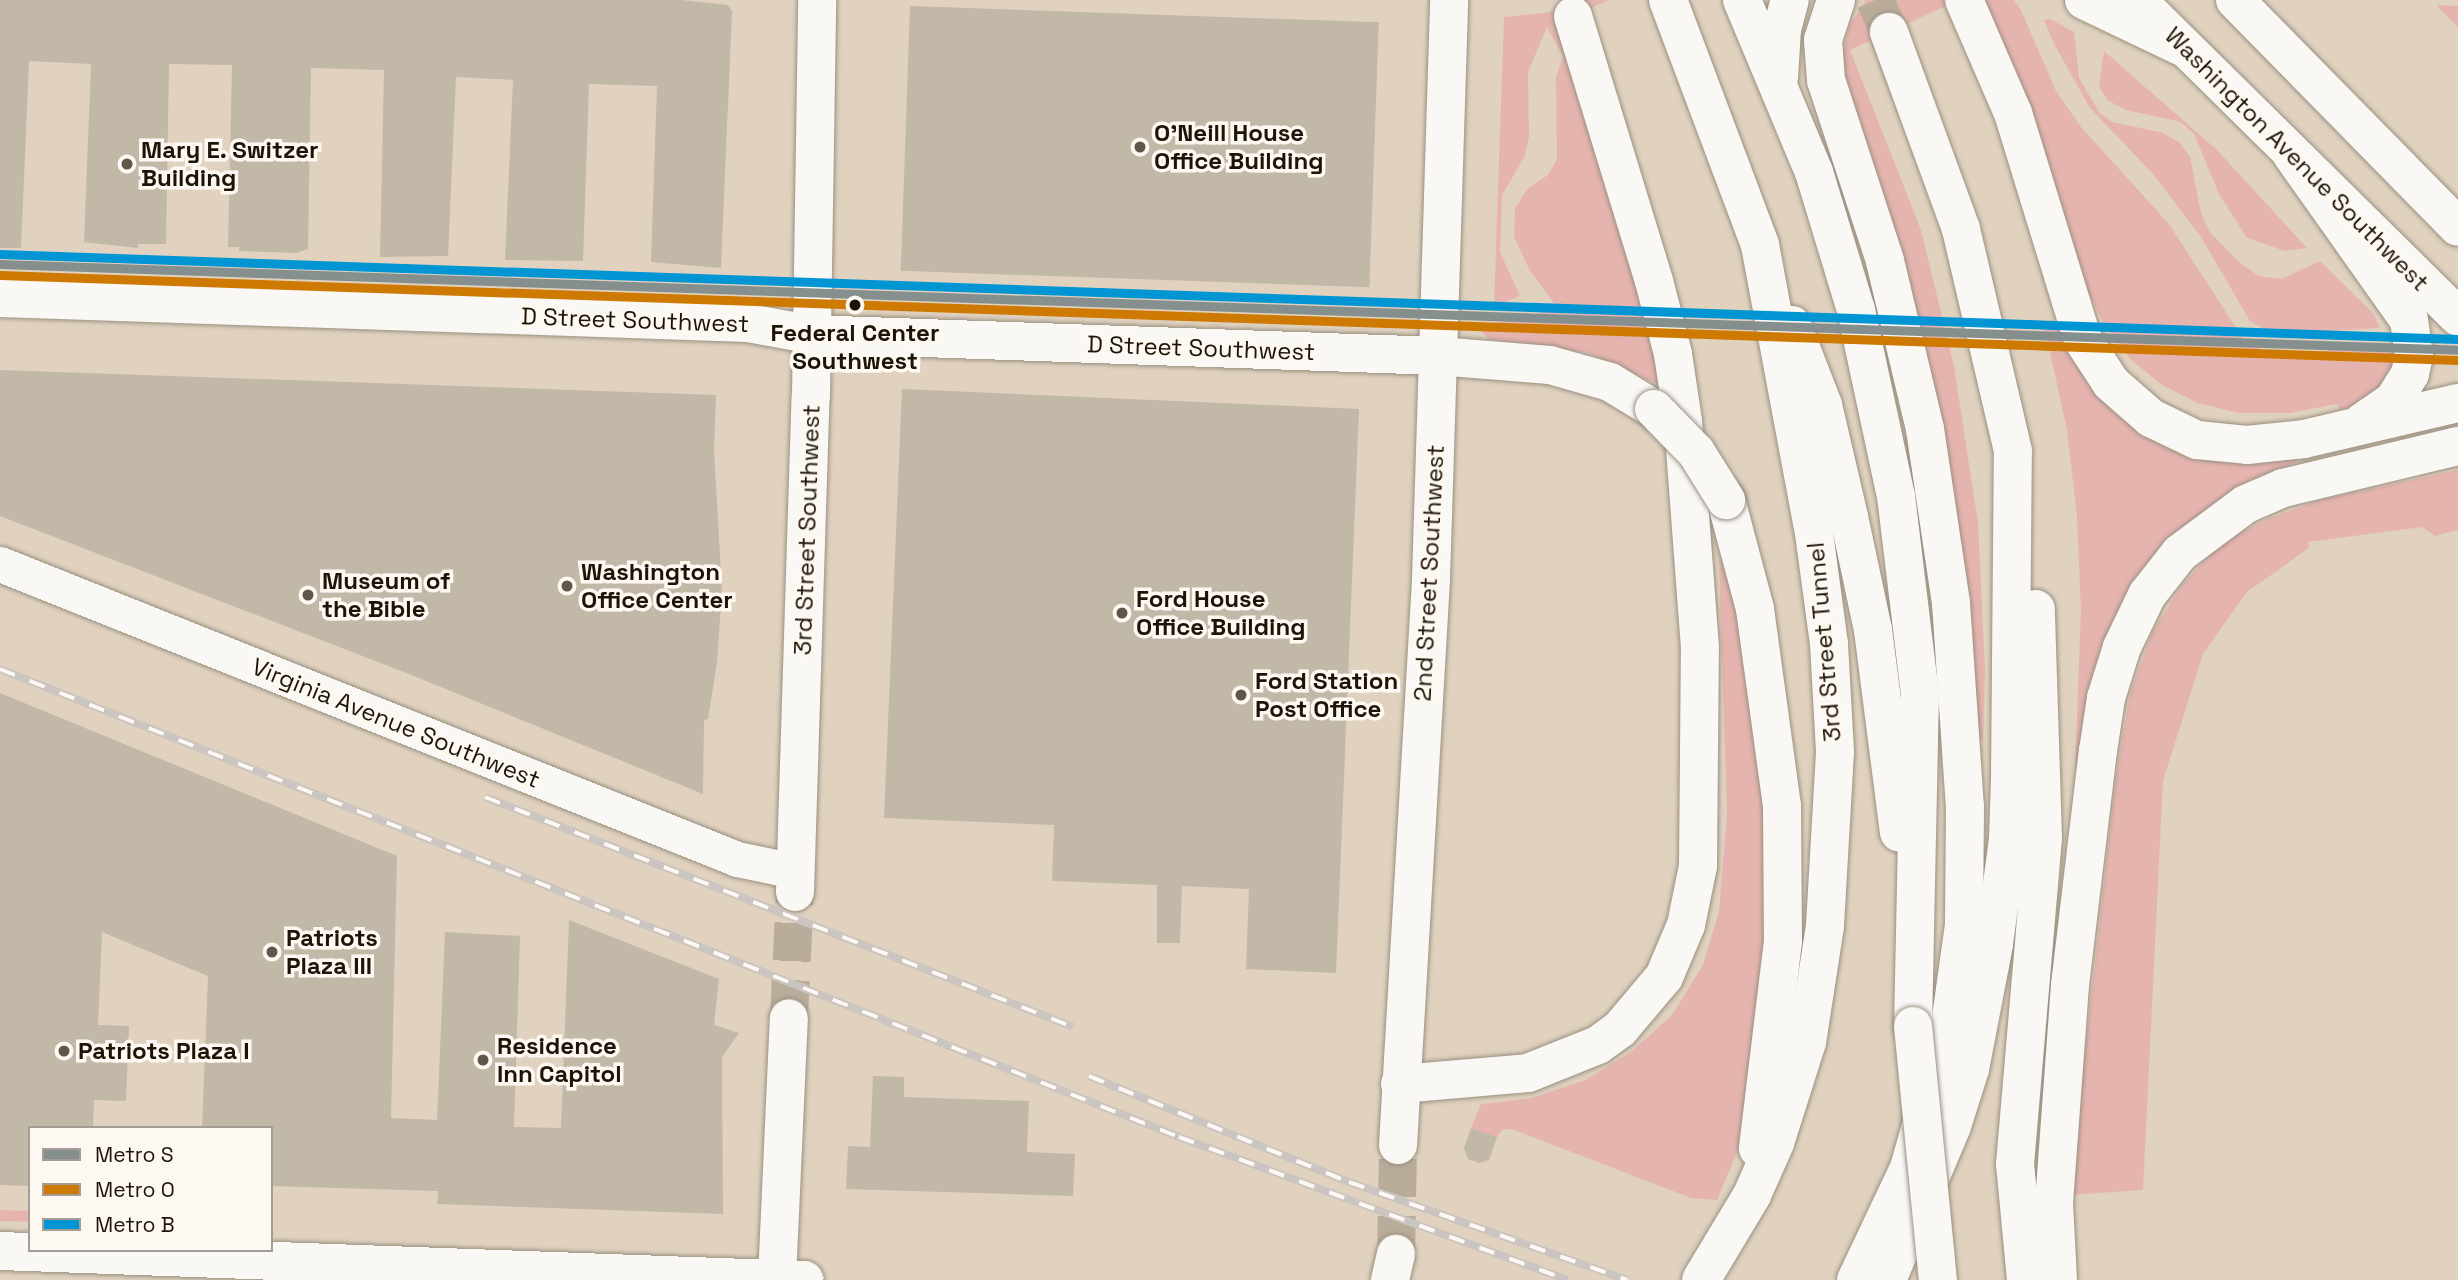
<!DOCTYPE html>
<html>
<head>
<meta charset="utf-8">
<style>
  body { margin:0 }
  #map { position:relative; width:2458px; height:1280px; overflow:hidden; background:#e0d2bf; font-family:"Space Grotesk",sans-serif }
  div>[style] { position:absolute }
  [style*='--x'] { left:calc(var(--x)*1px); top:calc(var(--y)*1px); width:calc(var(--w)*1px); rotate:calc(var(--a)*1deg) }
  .green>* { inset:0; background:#e6b4af; transform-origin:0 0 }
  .building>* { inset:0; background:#c1b8a8; transform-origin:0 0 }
  .tertiary-tunnel>* { height:38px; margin-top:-19px; transform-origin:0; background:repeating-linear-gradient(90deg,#b9ac9a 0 38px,transparent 0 57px) }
  .motorway-tunnel>* { height:38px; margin-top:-19px; transform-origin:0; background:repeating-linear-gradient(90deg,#b9ac9a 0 38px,transparent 0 57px) }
  .roads { filter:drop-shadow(0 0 2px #9a9081) drop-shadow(0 0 2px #9a9081) }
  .minor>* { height:35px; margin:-17.5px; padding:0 17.5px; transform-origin:17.5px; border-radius:17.5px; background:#faf8f5 }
  .tertiary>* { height:38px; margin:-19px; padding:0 19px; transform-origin:19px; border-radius:19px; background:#faf8f5 }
  .primary>* { height:38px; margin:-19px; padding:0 19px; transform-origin:19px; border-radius:19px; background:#faf8f5 }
  .motorway>* { height:38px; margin:-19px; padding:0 19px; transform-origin:19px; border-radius:19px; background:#faf8f5 }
  .rail>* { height:8px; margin-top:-4px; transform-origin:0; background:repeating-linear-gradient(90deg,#fef8f2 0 16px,#cac5c0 0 32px); box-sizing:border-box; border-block:2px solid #cac5c0 }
  .bridges { filter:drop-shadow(0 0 2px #9a9081) drop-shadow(0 0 2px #9a9081) }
  .motorway-bridge>* { height:38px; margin:-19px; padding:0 19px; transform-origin:19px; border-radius:19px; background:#faf8f5 }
  .metro-1>* { height:9px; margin:-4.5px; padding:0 4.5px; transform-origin:4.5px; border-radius:4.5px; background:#858f8e }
  .metro-2>* { height:9px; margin:-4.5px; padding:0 4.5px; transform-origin:4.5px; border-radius:4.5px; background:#ce7901 }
  .metro-3>* { height:9px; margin:-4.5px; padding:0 4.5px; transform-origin:4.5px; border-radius:4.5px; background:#0195d3 }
  .dots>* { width:19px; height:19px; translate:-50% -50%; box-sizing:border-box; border:4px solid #fef8f2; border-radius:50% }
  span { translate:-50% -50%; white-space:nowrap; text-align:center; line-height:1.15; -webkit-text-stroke:7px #fef8f2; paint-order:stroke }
  .poi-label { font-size:24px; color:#1d1408; font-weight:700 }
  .left { translate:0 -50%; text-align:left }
  .street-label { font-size:24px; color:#1d1408 }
  .stop-label { font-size:24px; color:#1d1408; font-weight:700 }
  .legend { position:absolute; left:28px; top:1126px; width:245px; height:126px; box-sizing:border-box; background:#fef8f2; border:2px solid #a49d94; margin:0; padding:9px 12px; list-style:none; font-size:21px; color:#1d1408 }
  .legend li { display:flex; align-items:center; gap:14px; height:35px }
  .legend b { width:35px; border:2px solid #a49d94 }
</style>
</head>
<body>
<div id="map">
  <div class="green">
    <i style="clip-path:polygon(1573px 0,1609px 0,1573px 16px,1666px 388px,1588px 353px,1488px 339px,1478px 326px,1558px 309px,1529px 269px,1514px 237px,1515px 209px,1527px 189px,1548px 175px,1557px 159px,1556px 78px,1563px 56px,1547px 27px,1528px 72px,1529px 137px,1525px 156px,1502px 195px,1500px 252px,1520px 296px,1494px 306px,1504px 17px,1552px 12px)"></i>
    <i style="clip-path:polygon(1866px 0,1959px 0,1850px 50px,1921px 230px,1954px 366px,1978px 523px,1985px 670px,1983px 741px,1978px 740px,1938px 408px,1892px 222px,1845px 78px,1843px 53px,1850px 25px)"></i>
    <i style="clip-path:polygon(1977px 0,2014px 0,2021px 10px,2056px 91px,2081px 127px,2169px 224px,2244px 340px,2265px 351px,2301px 353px,2385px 346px,2401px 353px,2390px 378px,2360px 404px,2340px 410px,2337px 404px,2290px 413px,2239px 413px,2198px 403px,2162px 385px,2130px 359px,2104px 324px,2086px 288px)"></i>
    <i style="clip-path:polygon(2436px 5px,2458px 6px,2458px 27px)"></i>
    <i style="clip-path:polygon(2050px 19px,2074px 32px,2079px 78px,2099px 112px,2112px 122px,2160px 132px,2179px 142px,2190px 157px,2201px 213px,2210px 232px,2240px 263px,2259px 276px,2281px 279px,2320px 261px,2373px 313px,2380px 328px,2272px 334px,2250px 321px,2201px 237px,2153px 174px,2090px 108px,2054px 44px,2044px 20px)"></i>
    <i style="clip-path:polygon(2104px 51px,2216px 149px,2307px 248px,2285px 251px,2247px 238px,2219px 194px,2194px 134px,2181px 122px,2126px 110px,2107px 100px,2099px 86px)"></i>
    <i style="clip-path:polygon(2058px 324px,2078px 367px,2106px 400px,2295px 453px,2297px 462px,2250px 480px,2208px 508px,2170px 540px,2134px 586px,2108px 632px,2095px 680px,2082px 767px,2075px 767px,2081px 610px,2077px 516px,2067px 430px,2044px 325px)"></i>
    <i style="clip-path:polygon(2458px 470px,2458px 530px,2435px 536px,2422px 527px,2308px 542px,2309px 548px,2247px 592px,2203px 654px,2163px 781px,2143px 1190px,2069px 1195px,2116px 777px,2130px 694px,2152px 633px,2182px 585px,2222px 542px,2270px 518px,2321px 500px)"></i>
    <i style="clip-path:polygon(1719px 559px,1725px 559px,1756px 705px,1769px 873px,1750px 1121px,1717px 1200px,1691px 1198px,1512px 1129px,1502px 1130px,1497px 1137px,1471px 1128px,1481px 1104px,1532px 1098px,1585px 1080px,1631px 1052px,1672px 1015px,1703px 965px,1719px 911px,1727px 815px)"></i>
    <i style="left:0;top:1210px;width:30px;height:11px;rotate:2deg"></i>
  </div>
  <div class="building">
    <i style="clip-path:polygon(0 0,681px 0,728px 5px,732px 11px,721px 268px,651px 262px,657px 86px,589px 84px,583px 261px,505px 260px,513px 80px,456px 77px,448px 256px,380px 257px,384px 70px,311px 68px,308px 249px,296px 253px,239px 251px,239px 247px,228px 247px,232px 65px,169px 64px,166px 244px,138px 244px,138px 248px,84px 242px,91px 64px,29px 61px,21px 248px,0 248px)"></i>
    <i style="left:910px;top:6px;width:469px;height:265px;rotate:2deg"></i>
    <i style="clip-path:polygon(0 370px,716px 395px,714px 451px,722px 590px,717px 662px,708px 719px,704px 720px,703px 794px,409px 674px,0 516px)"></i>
    <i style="clip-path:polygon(902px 389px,1359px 409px,1336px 973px,1246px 969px,1249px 889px,1182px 886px,1180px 943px,1157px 943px,1157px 885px,1052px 881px,1054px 825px,884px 818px)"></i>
    <i style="clip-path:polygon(0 693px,397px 856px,391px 1118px,437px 1120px,445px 932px,520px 936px,514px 1127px,561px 1128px,569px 920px,719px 979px,714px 1025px,739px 1033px,722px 1057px,723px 1214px,437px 1204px,438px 1191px,271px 1186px,271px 1128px,202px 1128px,208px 976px,102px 932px,98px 1025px,129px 1026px,126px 1101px,94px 1100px,93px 1128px,30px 1128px,30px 1186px,0 1185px)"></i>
    <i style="clip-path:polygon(873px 1076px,904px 1077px,904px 1097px,1029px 1101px,1027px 1152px,1075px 1154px,1073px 1196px,846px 1189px,848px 1146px,870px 1147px)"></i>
    <i style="clip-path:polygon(1471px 1128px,1497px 1137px,1489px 1160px,1479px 1163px,1468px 1159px,1464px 1148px)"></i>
  </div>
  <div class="tertiary-tunnel">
    <i style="--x:789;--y:1018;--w:126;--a:-87.3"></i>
    <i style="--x:1396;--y:1254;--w:109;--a:-88.9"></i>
  </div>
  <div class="motorway-tunnel">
    <i style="--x:1875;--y:0;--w:35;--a:66"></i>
  </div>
  <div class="roads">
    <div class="minor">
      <i style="--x:0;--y:564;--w:794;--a:21.81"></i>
      <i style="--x:737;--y:859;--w:59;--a:11.7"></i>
    </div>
    <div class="tertiary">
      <i style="--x:0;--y:298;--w:748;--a:1.91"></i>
      <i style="--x:748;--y:323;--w:62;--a:10.2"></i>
      <i style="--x:809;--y:334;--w:629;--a:2"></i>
      <i style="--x:1438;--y:356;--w:224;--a:91.8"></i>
      <i style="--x:1431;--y:580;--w:566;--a:93.34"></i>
      <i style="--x:795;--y:892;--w:496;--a:-88.2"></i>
      <i style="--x:811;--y:396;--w:396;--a:-89.1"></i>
      <i style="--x:0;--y:1251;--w:805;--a:2.07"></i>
      <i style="--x:777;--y:1279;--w:261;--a:-87.4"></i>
      <i style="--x:1390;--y:1280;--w:27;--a:-77"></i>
    </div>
    <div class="primary">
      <i style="--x:2137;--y:0;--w:451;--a:44.6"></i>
      <i style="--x:2235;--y:0;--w:318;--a:45.5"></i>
      <i style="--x:1438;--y:356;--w:356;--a:-88.2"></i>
    </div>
    <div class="motorway">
      <i style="--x:1668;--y:0;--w:262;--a:69.4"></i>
      <i style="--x:1760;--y:245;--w:293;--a:79.4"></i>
      <i style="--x:1814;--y:533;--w:112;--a:82.3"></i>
      <i style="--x:1829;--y:644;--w:108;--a:86.8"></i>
      <i style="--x:1835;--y:752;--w:174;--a:93.3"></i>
      <i style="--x:1825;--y:926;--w:117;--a:98.8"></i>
      <i style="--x:1807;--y:1042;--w:106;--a:107.6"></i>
      <i style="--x:1775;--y:1143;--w:57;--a:113.9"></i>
      <i style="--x:1752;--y:1195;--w:99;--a:121"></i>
      <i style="--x:1742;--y:0;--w:186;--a:67.3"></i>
      <i style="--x:1814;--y:172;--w:144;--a:73.1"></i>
      <i style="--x:1856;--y:310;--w:190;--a:77.9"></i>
      <i style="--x:1896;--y:496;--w:198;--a:83.1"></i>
      <i style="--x:1920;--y:693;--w:333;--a:91.2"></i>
      <i style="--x:1836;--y:0;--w:42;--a:108"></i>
      <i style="--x:1823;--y:40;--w:40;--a:85.7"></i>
      <i style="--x:1826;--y:80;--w:190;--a:71.9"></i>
      <i style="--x:1885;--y:261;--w:173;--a:76.6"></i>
      <i style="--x:1925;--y:429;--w:176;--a:81.5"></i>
      <i style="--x:1951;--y:603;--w:203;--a:86.1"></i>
      <i style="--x:1965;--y:806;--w:119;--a:90.5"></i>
      <i style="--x:1964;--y:925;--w:100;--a:98"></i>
      <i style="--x:1950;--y:1024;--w:150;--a:105.9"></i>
      <i style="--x:1909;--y:1168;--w:124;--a:115.3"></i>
      <i style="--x:1964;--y:0;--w:123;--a:66.6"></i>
      <i style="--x:2013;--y:113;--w:238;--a:72.9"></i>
      <i style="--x:2083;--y:340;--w:51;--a:56.9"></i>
      <i style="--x:2111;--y:383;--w:53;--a:41.2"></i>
      <i style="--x:2151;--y:418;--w:51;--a:25.6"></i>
      <i style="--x:2197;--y:440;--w:50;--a:5.7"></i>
      <i style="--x:2247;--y:445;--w:57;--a:-6"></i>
      <i style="--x:2304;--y:439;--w:158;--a:-13.2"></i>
      <i style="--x:2084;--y:0;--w:111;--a:25.6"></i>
      <i style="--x:1779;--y:78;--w:49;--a:-86.5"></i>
      <i style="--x:1782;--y:29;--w:30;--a:-75"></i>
      <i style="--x:2292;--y:155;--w:202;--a:54.7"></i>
      <i style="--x:2409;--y:320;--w:36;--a:82"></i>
      <i style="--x:2414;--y:356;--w:18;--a:103"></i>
      <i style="--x:2410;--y:374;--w:31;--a:122"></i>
      <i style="--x:2394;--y:400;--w:39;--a:145"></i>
      <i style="--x:1792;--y:325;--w:86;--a:68.8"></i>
      <i style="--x:1823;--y:405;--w:115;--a:76.9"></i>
      <i style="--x:1849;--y:517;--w:116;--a:78"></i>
      <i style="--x:1873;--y:630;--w:204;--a:82.7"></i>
      <i style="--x:1438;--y:356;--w:112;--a:4.6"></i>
      <i style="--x:1550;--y:365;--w:62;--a:15.8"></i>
      <i style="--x:1610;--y:382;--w:52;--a:31.5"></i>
      <i style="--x:1726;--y:500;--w:113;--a:75.1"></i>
      <i style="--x:1755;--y:609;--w:199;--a:82.2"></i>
      <i style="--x:1782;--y:806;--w:135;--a:89.6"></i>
      <i style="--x:1783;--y:941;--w:209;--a:96.9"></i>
      <i style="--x:1400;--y:1084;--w:128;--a:-4.9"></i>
      <i style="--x:1528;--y:1073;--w:75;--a:-21.8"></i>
      <i style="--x:1598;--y:1045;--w:27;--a:-36"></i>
      <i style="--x:1620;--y:1029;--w:68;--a:-49.8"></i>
      <i style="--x:1664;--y:977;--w:56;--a:-67.1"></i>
      <i style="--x:1686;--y:925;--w:60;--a:-78.5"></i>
      <i style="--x:1698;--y:866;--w:218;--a:-89.5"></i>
      <i style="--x:1700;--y:648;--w:228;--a:-94.3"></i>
      <i style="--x:1683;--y:421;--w:68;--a:-98.5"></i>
      <i style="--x:1673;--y:354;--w:75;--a:-104.6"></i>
      <i style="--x:1654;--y:281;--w:277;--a:-107"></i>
      <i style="--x:1887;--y:1280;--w:167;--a:-67.1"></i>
      <i style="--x:1952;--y:1126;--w:60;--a:-72.5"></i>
      <i style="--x:1970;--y:1069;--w:127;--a:-79.1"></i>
      <i style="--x:1994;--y:944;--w:106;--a:-82.4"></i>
      <i style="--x:2008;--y:839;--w:61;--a:-88.1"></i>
      <i style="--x:2010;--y:778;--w:327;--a:-89.5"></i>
      <i style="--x:2013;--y:451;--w:228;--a:-103.2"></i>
      <i style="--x:1961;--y:229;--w:210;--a:-110.1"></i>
      <i style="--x:2026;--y:1280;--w:117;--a:-95.4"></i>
      <i style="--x:2015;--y:1164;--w:327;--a:-85.1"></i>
      <i style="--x:2043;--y:838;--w:229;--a:-91.8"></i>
      <i style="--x:2058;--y:1280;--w:77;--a:-93"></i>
      <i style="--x:2054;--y:1203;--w:219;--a:-85.8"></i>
      <i style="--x:2070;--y:985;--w:236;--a:-83.2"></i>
      <i style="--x:2098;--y:751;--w:54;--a:-81.4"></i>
      <i style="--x:2106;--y:698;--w:53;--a:-72.6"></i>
      <i style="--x:2122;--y:647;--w:58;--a:-64.3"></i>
      <i style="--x:2147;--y:595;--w:53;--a:-51.8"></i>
      <i style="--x:2180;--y:553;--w:82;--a:-36.6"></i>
      <i style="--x:2246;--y:504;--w:40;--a:-23.4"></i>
      <i style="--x:2283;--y:488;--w:180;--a:-13.5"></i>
    </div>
  </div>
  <div class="rail">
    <i style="--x:0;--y:669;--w:1268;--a:21.65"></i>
    <i style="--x:1179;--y:1137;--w:414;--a:20.2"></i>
    <i style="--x:485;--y:797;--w:631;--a:21.36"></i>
    <i style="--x:1089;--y:1076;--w:281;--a:22.2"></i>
    <i style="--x:1349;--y:1182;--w:295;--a:19.4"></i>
  </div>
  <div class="bridges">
    <div class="motorway-bridge">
      <i style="--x:1654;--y:409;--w:60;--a:45.7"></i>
      <i style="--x:1696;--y:452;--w:57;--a:58"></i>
      <i style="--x:1913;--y:1026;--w:255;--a:84.4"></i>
    </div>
  </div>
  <div class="metro-1">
    <i style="--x:0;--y:264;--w:2460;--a:2"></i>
  </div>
  <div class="metro-2">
    <i style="--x:0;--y:275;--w:2459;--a:1.98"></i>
  </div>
  <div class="metro-3">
    <i style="--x:0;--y:254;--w:2459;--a:1.98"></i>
  </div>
  <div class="dots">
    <i style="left:1140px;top:147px;background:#615648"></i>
    <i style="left:127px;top:164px;background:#615648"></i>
    <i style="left:855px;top:305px;background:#1d1408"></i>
    <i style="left:567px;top:586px;background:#615648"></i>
    <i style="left:308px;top:595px;background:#615648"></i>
    <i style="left:1122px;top:613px;background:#615648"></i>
    <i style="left:1241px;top:695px;background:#615648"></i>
    <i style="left:272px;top:952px;background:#615648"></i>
    <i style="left:64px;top:1051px;background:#615648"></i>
    <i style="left:483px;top:1060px;background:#615648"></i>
  </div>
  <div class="poi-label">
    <span class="left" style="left:1154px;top:147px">O'Neill House<br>Office Building</span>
    <span class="left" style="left:141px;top:164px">Mary E. Switzer<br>Building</span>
    <span class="left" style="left:581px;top:586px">Washington<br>Office Center</span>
    <span class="left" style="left:322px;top:595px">Museum of<br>the Bible</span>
    <span class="left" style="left:1136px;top:613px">Ford House<br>Office Building</span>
    <span class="left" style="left:1255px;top:695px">Ford Station<br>Post Office</span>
    <span class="left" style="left:286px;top:952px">Patriots<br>Plaza III</span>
    <span class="left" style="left:497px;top:1060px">Residence<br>Inn Capitol</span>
    <span class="left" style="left:78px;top:1051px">Patriots Plaza I</span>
  </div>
  <div class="street-label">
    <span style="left:2297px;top:159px;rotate:45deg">Washington Avenue Southwest</span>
    <span style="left:635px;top:320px;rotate:2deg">D Street Southwest</span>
    <span style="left:1201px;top:348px;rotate:2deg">D Street Southwest</span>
    <span style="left:807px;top:530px;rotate:-88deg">3rd Street Southwest</span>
    <span style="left:1429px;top:573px;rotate:-87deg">2nd Street Southwest</span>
    <span style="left:1824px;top:642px;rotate:-95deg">3rd Street Tunnel</span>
    <span style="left:396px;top:723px;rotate:22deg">Virginia Avenue Southwest</span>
  </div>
  <div class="stop-label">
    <span style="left:855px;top:347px">Federal Center<br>Southwest</span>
  </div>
  <ul class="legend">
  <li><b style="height:9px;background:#858f8e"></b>Metro S</li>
  <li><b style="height:9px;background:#ce7901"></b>Metro O</li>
  <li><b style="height:9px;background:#0195d3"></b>Metro B</li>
  </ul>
</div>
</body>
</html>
